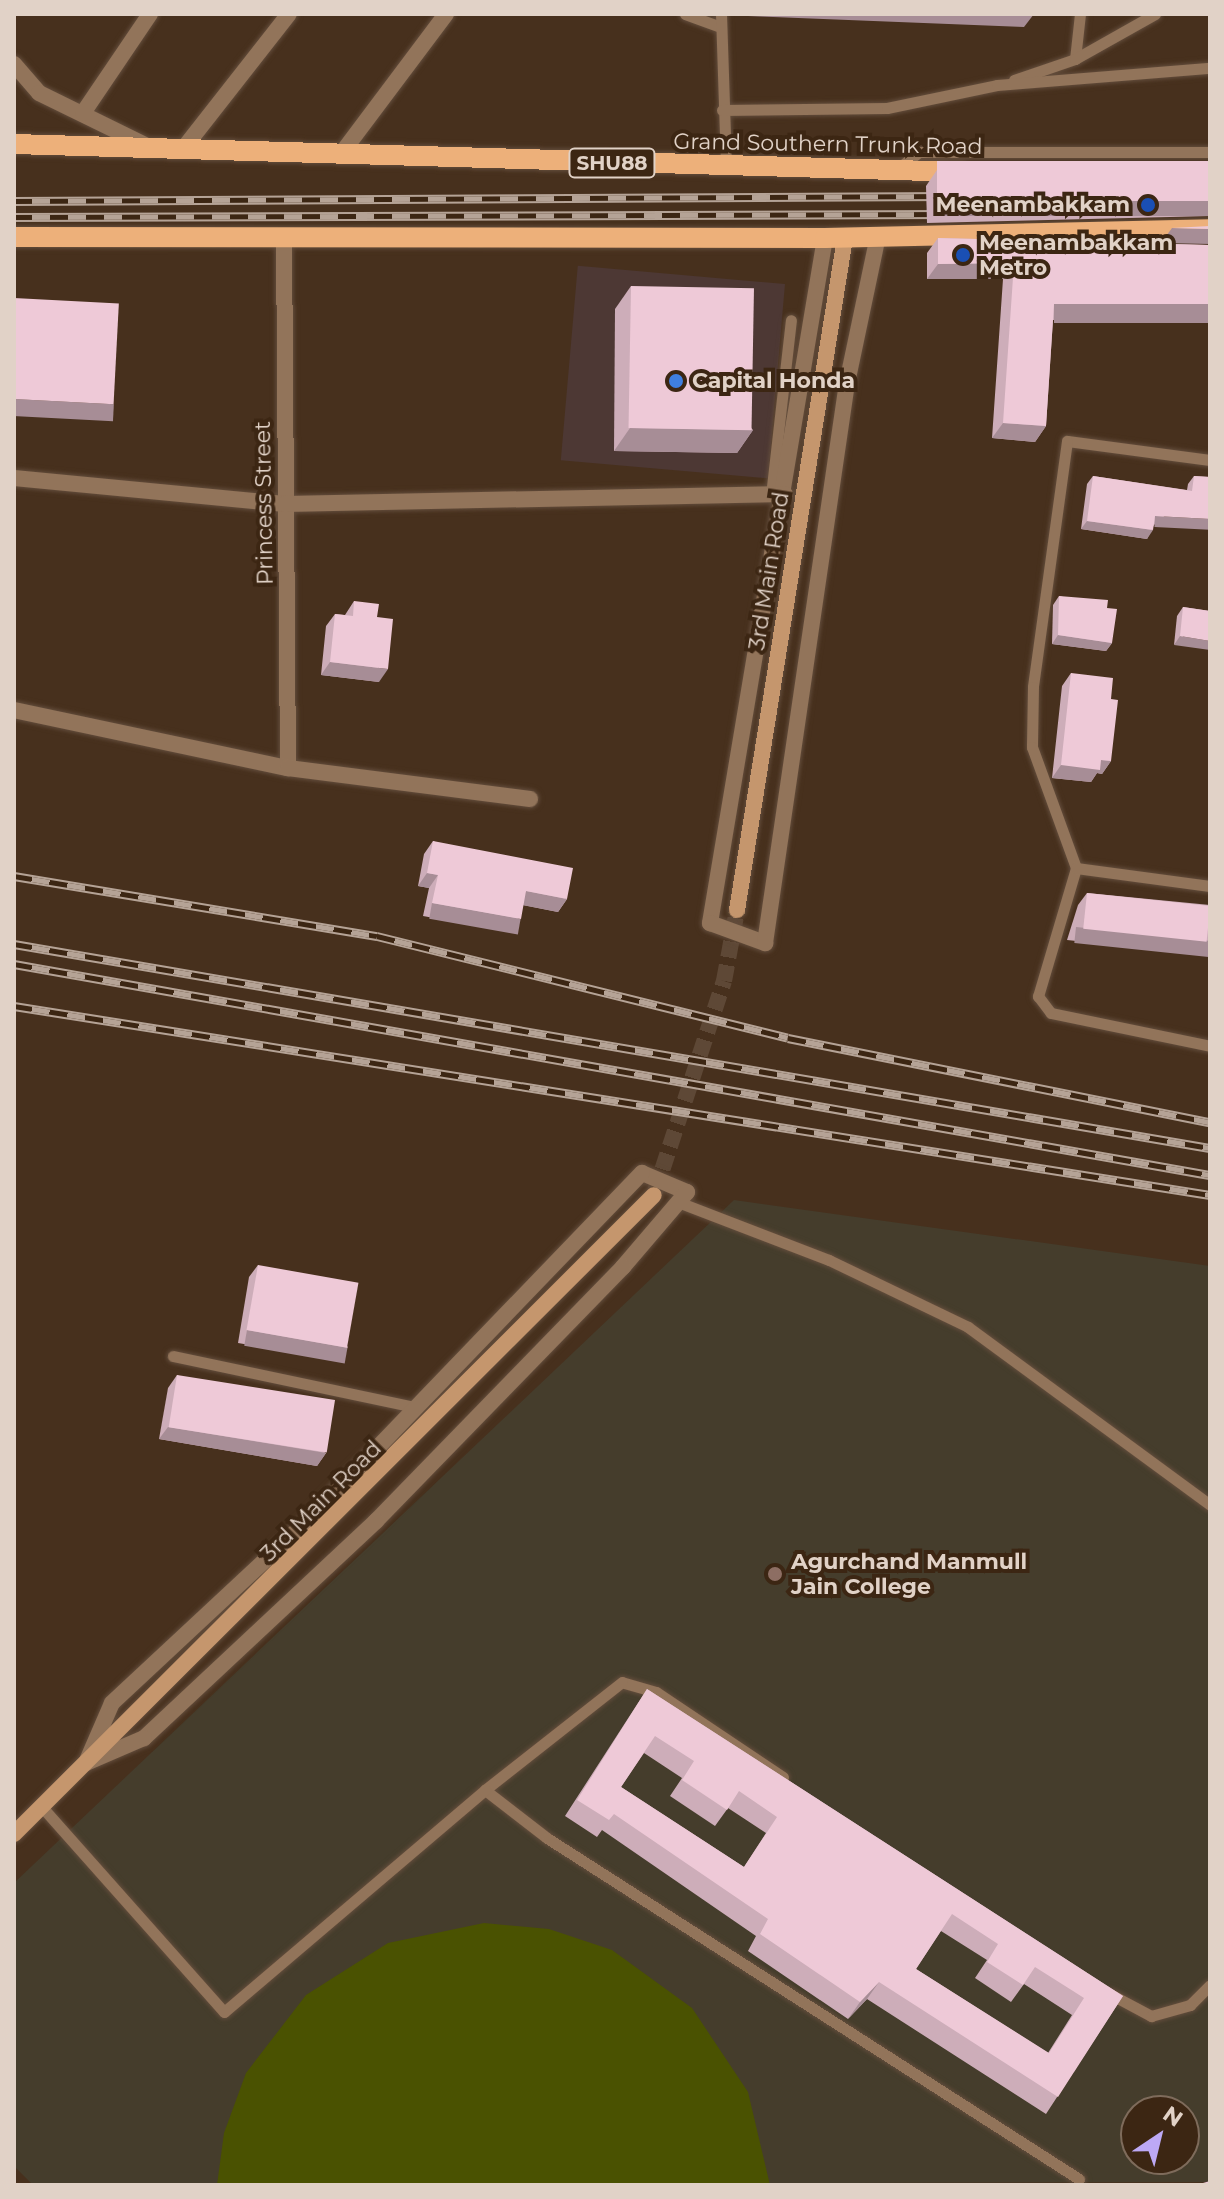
<!DOCTYPE html>
<html>
<head>
<meta charset="utf-8">
<style>
  body { margin:0 }
  #map { position:relative; width:1224px; height:2199px; overflow:hidden; background:#47301d; font-family:Montserrat,sans-serif }
  div>[style] { position:absolute }
  [style*='--x'] { left:calc(var(--x)*1px); top:calc(var(--y)*1px); width:calc(var(--w)*1px); rotate:calc(var(--a)*1deg) }
  .commercial>* { inset:0; background:#4d3834; transform-origin:0 0 }
  .education>* { inset:0; background:#453d2c }
  .green>* { inset:0; background:#4a5201 }
  .secondary-tunnel>* { height:16px; margin-top:-8px; transform-origin:0; background:repeating-linear-gradient(90deg,#5e4836 0 16px,transparent 0 24px) }
  .roads { filter:drop-shadow(0 0 2px #634d3c) drop-shadow(0 0 2px #634d3c) }
  .lane>* { height:11px; margin:-5.5px; padding:0 5.5px; transform-origin:5.5px; border-radius:5.5px; background:#92745a }
  .street>* { height:16px; margin:-8px; padding:0 8px; transform-origin:8px; border-radius:8px; background:#92745a }
  .secondary>* { height:16px; margin:-8px; padding:0 8px; transform-origin:8px; border-radius:8px; background:#c5966d }
  .primary>* { height:20px; margin:-10px; padding:0 10px; transform-origin:10px; border-radius:10px; background:#edb07a }
  .rail>* { height:9px; margin-top:-4.5px; transform-origin:0; background:repeating-linear-gradient(90deg,#3c2613 0 18px,#b5a396 0 36px); box-sizing:border-box; border-block:2px solid #b5a396 }
  .wall>* { inset:0; background:#cdadb9 }
  .shaded-wall>* { inset:0; background:#a78d96; transform-origin:0 0 }
  .building>* { inset:0; background:#eec9d7; transform-origin:0 0 }
  .dots>* { width:22px; height:22px; translate:-50% -50%; box-sizing:border-box; border:4px solid #3c2613; border-radius:50% }
  span { translate:-50% -50%; white-space:nowrap; text-align:center; line-height:1.15; -webkit-text-stroke:8px #3c2613; paint-order:stroke }
  .shield-label span { padding:2px 6px; background:#3c2613; border:2px solid; border-radius:6px; -webkit-text-stroke-width:0 }
  .shield-label { font-size:20px; color:#e1d2c7; font-weight:700 }
  .street-label { font-size:22px; color:#e1d2c7 }
  .poi-label { font-size:22px; color:#e1d2c7; font-weight:700 }
  .right { translate:-100% -50%; text-align:right }
  .left { translate:0 -50%; text-align:left }
  .frame { position:absolute; inset:0; border:16px solid #e1d2c7; pointer-events:none }
  .north { position:absolute; left:1120px; top:2095px; width:80px; height:80px; box-sizing:border-box; background:#3c2613; border:2px solid #7e6b5b; border-radius:50%; rotate:35deg; font-size:22px; font-weight:700; line-height:32px; text-align:center; color:#e1d2c7 }
  .north::after { content:''; display:block; margin:auto; width:28px; height:36px; background:#bda9f5; clip-path:polygon(50% 0,100% 100%,50% 72%,0 100%) }
</style>
</head>
<body>
<div id="map">
  <div class="commercial">
    <i style="left:785px;top:284px;width:195px;height:208px;rotate:95deg"></i>
  </div>
  <div class="education">
    <i style="clip-path:polygon(evenodd,734px 1200px,1210px 1266px,1210px 2182px,33px 2185px,14px 2166px,14px 1883px,734px 1200px,1136px 2111px,1184px 2111px,1184px 2159px,1136px 2159px,1136px 2111px)"></i>
  </div>
  <div class="green">
    <i style="clip-path:polygon(484px 1923px,549px 1929px,612px 1950px,692px 2008px,748px 2092px,770px 2185px,217px 2185px,224px 2133px,246px 2073px,306px 1995px,388px 1943px)"></i>
  </div>
  <div class="secondary-tunnel">
    <i style="--x:655;--y:1192;--w:222;--a:-71.9"></i>
    <i style="--x:724;--y:981;--w:72;--a:-79.6"></i>
  </div>
  <div class="roads">
    <div class="lane">
      <i style="--x:685;--y:14;--w:38;--a:20"></i>
      <i style="--x:721;--y:14;--w:154;--a:88.1"></i>
      <i style="--x:1075;--y:59;--w:45;--a:-83.7"></i>
      <i style="--x:1014;--y:80;--w:65;--a:-19"></i>
      <i style="--x:1075;--y:59;--w:92;--a:-29.4"></i>
      <i style="--x:722;--y:110;--w:165;--a:-0.7"></i>
      <i style="--x:887;--y:108;--w:112;--a:-11.8"></i>
      <i style="--x:997;--y:85;--w:214;--a:-4.6"></i>
      <i style="--x:896;--y:170;--w:29;--a:-38"></i>
      <i style="--x:919;--y:152;--w:291;--a:0"></i>
      <i style="--x:1210;--y:460;--w:144;--a:-172.4"></i>
      <i style="--x:1067;--y:441;--w:248;--a:97.9"></i>
      <i style="--x:1033;--y:687;--w:60;--a:91"></i>
      <i style="--x:1032;--y:747;--w:129;--a:70"></i>
      <i style="--x:1076;--y:868;--w:134;--a:106.5"></i>
      <i style="--x:1038;--y:996;--w:21;--a:53"></i>
      <i style="--x:1051;--y:1013;--w:162;--a:11.7"></i>
      <i style="--x:771;--y:495;--w:176;--a:-83.5"></i>
      <i style="--x:1076;--y:868;--w:135;--a:7.7"></i>
      <i style="--x:678;--y:1202;--w:162;--a:21"></i>
      <i style="--x:829;--y:1260;--w:154;--a:25.7"></i>
      <i style="--x:968;--y:1327;--w:300;--a:36.3"></i>
      <i style="--x:173;--y:1356;--w:248;--a:11.9"></i>
      <i style="--x:783;--y:1777;--w:153;--a:-146.2"></i>
      <i style="--x:656;--y:1692;--w:35;--a:-164"></i>
      <i style="--x:622;--y:1682;--w:174;--a:141.8"></i>
      <i style="--x:485;--y:1790;--w:78;--a:37.7"></i>
      <i style="--x:547;--y:1838;--w:632;--a:32.66"></i>
      <i style="--x:42;--y:1807;--w:274;--a:48.4"></i>
      <i style="--x:224;--y:2012;--w:343;--a:-40.4"></i>
      <i style="--x:1110;--y:1994;--w:47;--a:28.2"></i>
      <i style="--x:1151;--y:2016;--w:41;--a:-15.8"></i>
      <i style="--x:1190;--y:2005;--w:28;--a:-45"></i>
    </div>
    <div class="street">
      <i style="--x:14;--y:64;--w:38;--a:49"></i>
      <i style="--x:39;--y:93;--w:118;--a:26.1"></i>
      <i style="--x:83;--y:113;--w:120;--a:-55.9"></i>
      <i style="--x:187;--y:144;--w:165;--a:-51.9"></i>
      <i style="--x:344;--y:150;--w:170;--a:-53.1"></i>
      <i style="--x:284;--y:237;--w:531;--a:89.57"></i>
      <i style="--x:825;--y:238;--w:695;--a:99.53"></i>
      <i style="--x:710;--y:923;--w:59;--a:20"></i>
      <i style="--x:765;--y:943;--w:566;--a:-81.67"></i>
      <i style="--x:847;--y:383;--w:150;--a:-78.1"></i>
      <i style="--x:14;--y:478;--w:272;--a:5.5"></i>
      <i style="--x:285;--y:504;--w:500;--a:-1.15"></i>
      <i style="--x:14;--y:710;--w:280;--a:12"></i>
      <i style="--x:288;--y:768;--w:244;--a:7.3"></i>
      <i style="--x:642;--y:1173;--w:49;--a:22.9"></i>
      <i style="--x:687;--y:1192;--w:99;--a:130.5"></i>
      <i style="--x:623;--y:1267;--w:354;--a:134.2"></i>
      <i style="--x:376;--y:1521;--w:318;--a:136.9"></i>
      <i style="--x:144;--y:1738;--w:63;--a:156.7"></i>
      <i style="--x:86;--y:1763;--w:65;--a:-66.6"></i>
      <i style="--x:112;--y:1703;--w:264;--a:-43"></i>
      <i style="--x:305;--y:1523;--w:486;--a:-46.1"></i>
    </div>
    <div class="secondary">
      <i style="--x:737;--y:910;--w:681;--a:-80.87"></i>
      <i style="--x:14;--y:1834;--w:904;--a:-44.96"></i>
    </div>
    <div class="primary">
      <i style="--x:14;--y:144;--w:947;--a:1.69"></i>
      <i style="--x:14;--y:237;--w:811;--a:0.07"></i>
      <i style="--x:825;--y:238;--w:385;--a:-1.3"></i>
    </div>
  </div>
  <div class="rail">
    <i style="--x:14;--y:201;--w:936;--a:-0.31"></i>
    <i style="--x:14;--y:217;--w:936;--a:-0.18"></i>
    <i style="--x:14;--y:876;--w:368;--a:9.4"></i>
    <i style="--x:377;--y:936;--w:423;--a:13.9"></i>
    <i style="--x:788;--y:1038;--w:430;--a:11.3"></i>
    <i style="--x:14;--y:944;--w:1213;--a:9.68"></i>
    <i style="--x:14;--y:964;--w:1214;--a:10.01"></i>
    <i style="--x:14;--y:1006;--w:1211;--a:8.98"></i>
  </div>
  <div class="wall">
    <i style="clip-path:polygon(937px 170px,1210px 216px,927px 223px,926px 186px)"></i>
    <i style="clip-path:polygon(938px 238px,1210px 245px,1210px 319px,1053px 320px,1046px 426px,1035px 442px,992px 438px,1003px 279px,927px 279px,927px 253px)"></i>
    <i style="clip-path:polygon(631px 286px,753px 430px,737px 453px,614px 451px,615px 309px)"></i>
    <i style="clip-path:polygon(1093px 476px,1187px 490px,1188px 484px,1194px 476px,1210px 477px,1154px 525px,1147px 539px,1081px 529px,1087px 484px)"></i>
    <i style="clip-path:polygon(1059px 596px,1107px 608px,1112px 643px,1106px 651px,1052px 644px,1053px 605px)"></i>
    <i style="clip-path:polygon(354px 601px,377px 617px,379px 682px,321px 675px,326px 626px,335px 614px,345px 615px)"></i>
    <i style="clip-path:polygon(1183px 607px,1210px 611px,1174px 645px,1177px 616px)"></i>
    <i style="clip-path:polygon(1071px 673px,1111px 699px,1111px 761px,1102px 774px,1097px 773px,1091px 782px,1052px 778px,1062px 686px)"></i>
    <i style="clip-path:polygon(433px 841px,567px 899px,558px 912px,523px 905px,512px 932px,423px 916px,429px 888px,418px 886px,424px 854px)"></i>
    <i style="clip-path:polygon(1087px 893px,1210px 905px,1210px 955px,1067px 940px,1078px 905px)"></i>
    <i style="clip-path:polygon(258px 1265px,348px 1347px,339px 1360px,238px 1343px,249px 1277px)"></i>
    <i style="clip-path:polygon(177px 1375px,326px 1453px,317px 1466px,159px 1439px,168px 1388px)"></i>
    <i style="clip-path:polygon(evenodd,647px 1689px,1123px 1996px,1046px 2114px,867px 1999px,848px 2019px,748px 1951px,756px 1936px,602px 1830px,597px 1837px,565px 1816px,647px 1689px,644px 1753px,682px 1778px,670px 1796px,715px 1826px,728px 1808px,766px 1833px,744px 1867px,621px 1787px,644px 1753px,647px 1689px,941px 1931px,987px 1960px,975px 1978px,1011px 2002px,1024px 1984px,1072px 2015px,1048px 2053px,916px 1969px,941px 1931px)"></i>
  </div>
  <div class="shaded-wall">
    <i style="clip-path:polygon(750px 14px,1034px 14px,1024px 27px,748px 16px)"></i>
    <i style="left:1210px;top:201px;width:15px;height:272px;rotate:90deg"></i>
    <i style="clip-path:polygon(1172px 228px,1210px 229px,1210px 244px,1161px 243px)"></i>
    <i style="clip-path:polygon(1014px 263px,1003px 279px,927px 279px,938px 264px)"></i>
    <i style="left:1054px;top:304px;width:156px;height:19px"></i>
    <i style="left:14px;top:399px;width:100px;height:17px;rotate:3deg"></i>
    <i style="clip-path:polygon(1003px 423px,1046px 426px,1035px 442px,992px 438px)"></i>
    <i style="clip-path:polygon(630px 428px,753px 430px,737px 453px,614px 451px)"></i>
    <i style="left:1155px;top:516px;width:55px;height:11px;rotate:3deg"></i>
    <i style="clip-path:polygon(1087px 521px,1153px 530px,1147px 539px,1081px 529px)"></i>
    <i style="clip-path:polygon(1058px 635px,1112px 643px,1106px 651px,1052px 644px)"></i>
    <i style="clip-path:polygon(1180px 636px,1210px 641px,1210px 650px,1174px 645px)"></i>
    <i style="clip-path:polygon(330px 662px,388px 669px,379px 682px,321px 675px)"></i>
    <i style="clip-path:polygon(1101px 760px,1111px 761px,1102px 774px,1097px 773px,1091px 782px,1052px 778px,1061px 765px)"></i>
    <i style="clip-path:polygon(427px 873px,438px 875px,429px 888px,418px 886px)"></i>
    <i style="clip-path:polygon(526px 891px,567px 899px,558px 912px,517px 904px)"></i>
    <i style="left:432px;top:903px;width:90px;height:16px;rotate:10deg"></i>
    <i style="left:1076px;top:927px;width:135px;height:16px;rotate:6deg"></i>
    <i style="left:247px;top:1330px;width:102px;height:16px;rotate:10deg"></i>
    <i style="clip-path:polygon(168px 1427px,326px 1453px,317px 1466px,159px 1439px)"></i>
    <i style="clip-path:polygon(879px 1982px,867px 1999px,848px 2019px,860px 2002px)"></i>
  </div>
  <div class="building">
    <i style="left:1210px;top:161px;width:40px;height:273px;rotate:90deg"></i>
    <i style="clip-path:polygon(1210px 226px,1210px 229px,1172px 228px)"></i>
    <i style="clip-path:polygon(938px 238px,1210px 245px,1210px 304px,1054px 304px,1046px 426px,1003px 423px,1014px 263px,938px 264px)"></i>
    <i style="left:631px;top:286px;width:123px;height:142px;rotate:1deg"></i>
    <i style="left:14px;top:298px;width:105px;height:101px;rotate:3deg"></i>
    <i style="clip-path:polygon(1093px 476px,1192px 491px,1194px 476px,1210px 477px,1210px 519px,1155px 516px,1153px 530px,1087px 521px)"></i>
    <i style="clip-path:polygon(1059px 596px,1108px 600px,1107px 608px,1117px 609px,1112px 643px,1058px 635px)"></i>
    <i style="clip-path:polygon(354px 601px,379px 604px,377px 617px,393px 619px,388px 669px,330px 662px,335px 614px,353px 616px)"></i>
    <i style="clip-path:polygon(1183px 607px,1210px 611px,1210px 641px,1180px 636px)"></i>
    <i style="clip-path:polygon(1071px 673px,1113px 678px,1111px 699px,1118px 700px,1111px 761px,1101px 760px,1100px 770px,1061px 765px)"></i>
    <i style="clip-path:polygon(433px 841px,573px 868px,567px 899px,526px 891px,521px 919px,432px 903px,438px 875px,427px 873px)"></i>
    <i style="left:1087px;top:893px;width:124px;height:36px;rotate:6deg"></i>
    <i style="left:258px;top:1265px;width:102px;height:66px;rotate:10deg"></i>
    <i style="left:177px;top:1375px;width:160px;height:53px;rotate:9deg"></i>
    <i style="clip-path:polygon(evenodd,647px 1689px,1123px 1996px,1058px 2097px,879px 1982px,860px 2002px,760px 1934px,768px 1919px,614px 1814px,609px 1820px,577px 1800px,647px 1689px,655px 1736px,694px 1761px,682px 1780px,727px 1810px,739px 1791px,777px 1817px,744px 1867px,621px 1787px,655px 1736px,647px 1689px,952px 1914px,998px 1944px,987px 1962px,1023px 1985px,1035px 1967px,1084px 1998px,1049px 2053px,916px 1969px,952px 1914px)"></i>
    <i style="clip-path:polygon(1210px 2181px,1210px 2185px,1196px 2185px)"></i>
  </div>
  <div class="dots">
    <i style="left:1148px;top:205px;background:#1a4fb4"></i>
    <i style="left:963px;top:255px;background:#1a4fb4"></i>
    <i style="left:676px;top:381px;background:#3f7fe0"></i>
    <i style="left:775px;top:1574px;background:#8d6e63"></i>
  </div>
  <div class="shield-label">
    <span style="left:612px;top:163px">SHU88</span>
  </div>
  <div class="street-label">
    <span style="left:828px;top:144px;rotate:1deg">Grand Southern Trunk Road</span>
    <span style="left:264px;top:503px;rotate:-91deg">Princess Street</span>
    <span style="left:769px;top:571px;rotate:-81deg">3rd Main Road</span>
    <span style="left:321px;top:1501px;rotate:-45deg">3rd Main Road</span>
  </div>
  <div class="poi-label">
    <span class="right" style="left:1130px;top:205px">Meenambakkam</span>
    <span class="left" style="left:979px;top:255px">Meenambakkam<br>Metro</span>
    <span class="left" style="left:692px;top:381px">Capital Honda</span>
    <span class="left" style="left:791px;top:1574px">Agurchand Manmull<br>Jain College</span>
  </div>
  <div class="frame"></div>
  <div class="north">N</div>
</div>
</body>
</html>
